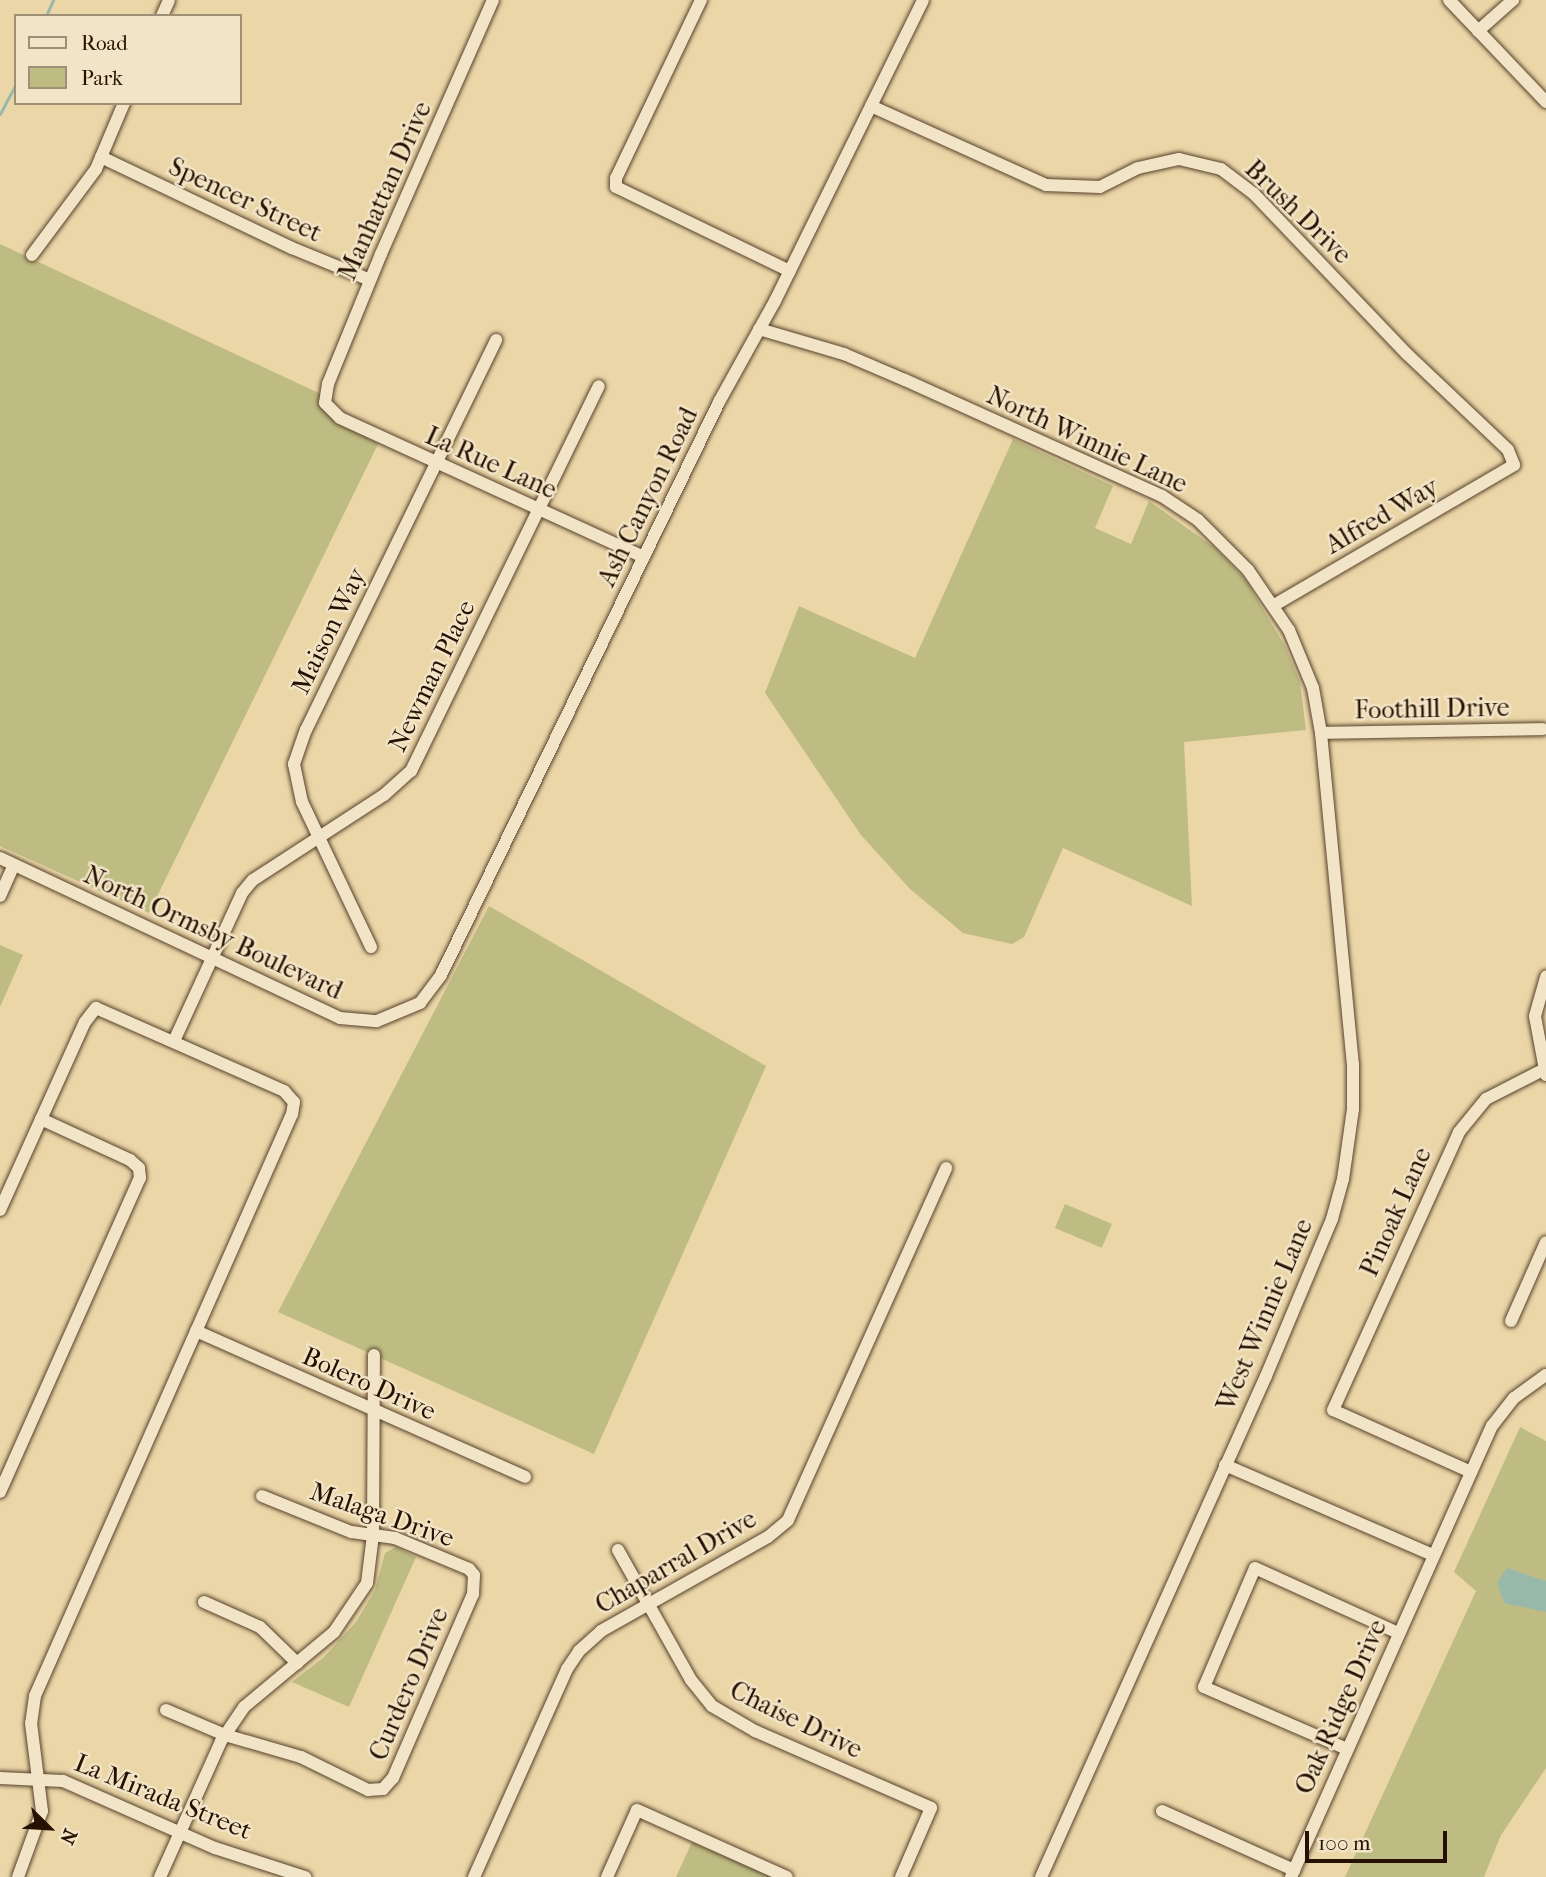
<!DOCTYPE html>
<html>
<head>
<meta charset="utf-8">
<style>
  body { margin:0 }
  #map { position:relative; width:1546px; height:1877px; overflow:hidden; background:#ebd6a8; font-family:"IM FELL French Canon",serif }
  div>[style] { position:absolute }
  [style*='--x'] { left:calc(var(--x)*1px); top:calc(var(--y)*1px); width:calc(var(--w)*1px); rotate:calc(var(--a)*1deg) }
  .green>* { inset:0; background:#bebc83; transform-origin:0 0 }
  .water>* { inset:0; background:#98b9aa }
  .stream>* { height:2.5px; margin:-1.25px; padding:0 1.25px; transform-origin:1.25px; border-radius:1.25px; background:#98b9aa }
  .roads { filter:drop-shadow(0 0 2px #57422b) drop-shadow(0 0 2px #57422b) }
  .minor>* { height:12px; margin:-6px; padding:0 6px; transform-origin:6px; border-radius:6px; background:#f2e4c6 }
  span { translate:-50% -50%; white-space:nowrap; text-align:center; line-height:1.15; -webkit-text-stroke:5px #f2e4c6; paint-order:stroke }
  .street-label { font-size:26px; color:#261001 }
  .legend { position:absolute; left:14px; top:14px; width:228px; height:91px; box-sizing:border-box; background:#f2e4c6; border:2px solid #a08f77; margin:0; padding:9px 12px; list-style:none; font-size:21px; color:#261001 }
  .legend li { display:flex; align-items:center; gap:14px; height:35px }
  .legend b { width:35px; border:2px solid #a08f77 }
  .north { position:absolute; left:14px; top:1793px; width:70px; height:70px; -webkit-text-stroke:5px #f2e4c6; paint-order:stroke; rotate:114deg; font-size:19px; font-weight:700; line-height:28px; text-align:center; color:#261001 }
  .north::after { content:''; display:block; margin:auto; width:24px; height:32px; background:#261001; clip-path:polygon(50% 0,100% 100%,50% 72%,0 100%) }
  .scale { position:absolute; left:1305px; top:1831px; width:142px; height:32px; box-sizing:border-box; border:4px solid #261001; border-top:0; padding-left:9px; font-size:21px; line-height:24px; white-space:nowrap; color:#261001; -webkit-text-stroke:5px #f2e4c6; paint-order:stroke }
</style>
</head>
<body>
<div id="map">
  <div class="green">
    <i style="clip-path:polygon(0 244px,325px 396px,340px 418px,378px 444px,149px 913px,0 846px)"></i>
    <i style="clip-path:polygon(1013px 439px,1113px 486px,1095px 528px,1131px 544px,1149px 501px,1215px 548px,1245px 579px,1285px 646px,1300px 682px,1306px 730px,1184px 742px,1192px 906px,1063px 848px,1024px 937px,1012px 944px,963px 933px,910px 889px,861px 835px,765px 693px,799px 606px,915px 658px)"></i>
    <i style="clip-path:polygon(489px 906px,766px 1066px,594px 1454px,278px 1312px)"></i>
    <i style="clip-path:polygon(0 945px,23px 955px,0 1007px)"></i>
    <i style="left:1065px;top:1204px;width:51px;height:26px;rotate:23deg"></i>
    <i style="clip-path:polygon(1520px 1427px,1546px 1441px,1546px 1768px,1501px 1835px,1484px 1877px,1345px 1877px,1476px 1591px,1454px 1572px)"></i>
    <i style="clip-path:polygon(396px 1547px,416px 1557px,349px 1707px,292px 1682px,324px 1657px,356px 1622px,375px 1590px,385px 1553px)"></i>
    <i style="clip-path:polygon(692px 1842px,773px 1877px,676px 1877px)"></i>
  </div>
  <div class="water">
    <i style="clip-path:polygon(1507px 1568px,1546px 1581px,1546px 1612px,1504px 1603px,1497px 1583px)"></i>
  </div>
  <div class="stream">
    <i style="--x:46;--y:16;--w:17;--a:-66"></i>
    <i style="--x:0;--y:114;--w:34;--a:-62"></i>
  </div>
  <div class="roads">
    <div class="minor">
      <i style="--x:493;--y:0;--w:278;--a:113.8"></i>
      <i style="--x:381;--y:254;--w:140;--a:112.2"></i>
      <i style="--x:328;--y:384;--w:19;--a:99"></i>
      <i style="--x:325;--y:403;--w:21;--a:45"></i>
      <i style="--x:340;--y:418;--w:334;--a:24.6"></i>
      <i style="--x:701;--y:0;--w:197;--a:115.5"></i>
      <i style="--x:616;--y:178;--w:9;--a:90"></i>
      <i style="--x:616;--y:187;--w:193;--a:25.8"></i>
      <i style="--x:1449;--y:0;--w:141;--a:46.4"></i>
      <i style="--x:162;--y:16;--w:17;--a:-66"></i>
      <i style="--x:1478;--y:31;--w:47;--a:-41.5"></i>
      <i style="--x:871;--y:106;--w:192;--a:24.3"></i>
      <i style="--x:1046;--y:185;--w:54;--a:2.1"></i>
      <i style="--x:1100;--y:187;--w:42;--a:-26.6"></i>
      <i style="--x:1138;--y:168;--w:42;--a:-12.4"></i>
      <i style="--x:1179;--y:159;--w:43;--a:13.4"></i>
      <i style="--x:1221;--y:169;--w:41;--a:37.1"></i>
      <i style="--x:1254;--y:194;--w:221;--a:46.3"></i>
      <i style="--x:1407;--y:354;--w:139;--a:43.5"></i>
      <i style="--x:1508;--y:450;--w:16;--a:68"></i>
      <i style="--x:1514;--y:465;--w:278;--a:149.7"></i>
      <i style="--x:101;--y:157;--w:212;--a:25.5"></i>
      <i style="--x:292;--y:248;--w:84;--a:22.3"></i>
      <i style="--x:32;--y:255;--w:107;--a:-53.3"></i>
      <i style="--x:96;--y:169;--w:72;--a:-67"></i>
      <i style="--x:759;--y:329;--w:89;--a:16.4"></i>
      <i style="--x:844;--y:354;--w:66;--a:23.1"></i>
      <i style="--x:905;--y:380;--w:282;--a:24.3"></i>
      <i style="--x:1162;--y:496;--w:43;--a:33.7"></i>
      <i style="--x:1198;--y:520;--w:71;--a:45"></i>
      <i style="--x:1248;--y:570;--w:73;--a:55.7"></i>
      <i style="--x:1289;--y:630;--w:63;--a:67.5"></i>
      <i style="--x:1313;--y:688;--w:46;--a:79.9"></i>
      <i style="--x:1321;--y:733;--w:333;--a:84.5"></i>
      <i style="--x:1353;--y:1064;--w:45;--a:90"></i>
      <i style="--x:1353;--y:1109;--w:71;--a:98.1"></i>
      <i style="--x:1343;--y:1179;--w:41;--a:105.4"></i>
      <i style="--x:1332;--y:1219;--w:170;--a:112.8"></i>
      <i style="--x:1266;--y:1376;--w:549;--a:114.18"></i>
      <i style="--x:1321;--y:733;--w:222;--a:-1"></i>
      <i style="--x:0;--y:858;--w:376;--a:25.2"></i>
      <i style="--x:340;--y:1018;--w:37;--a:5"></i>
      <i style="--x:377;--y:1021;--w:47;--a:-22.7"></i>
      <i style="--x:420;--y:1003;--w:35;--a:-53"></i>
      <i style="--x:441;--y:975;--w:637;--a:-64.12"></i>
      <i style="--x:719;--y:402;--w:115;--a:-61"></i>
      <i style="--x:775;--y:301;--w:335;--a:-63.8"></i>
      <i style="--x:0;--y:896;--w:34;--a:-66"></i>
      <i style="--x:371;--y:947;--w:161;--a:-115.4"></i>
      <i style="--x:302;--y:802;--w:39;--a:-102"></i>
      <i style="--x:294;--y:764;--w:36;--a:-71"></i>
      <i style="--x:306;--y:730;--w:434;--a:-64"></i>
      <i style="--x:174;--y:1041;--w:163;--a:-65.3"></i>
      <i style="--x:242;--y:893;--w:17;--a:-50"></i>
      <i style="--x:253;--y:880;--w:156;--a:-33"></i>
      <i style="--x:384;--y:795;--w:36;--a:-42"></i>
      <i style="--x:411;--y:771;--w:428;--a:-64"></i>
      <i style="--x:1546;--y:1075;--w:60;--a:-100.6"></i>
      <i style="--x:1535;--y:1016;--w:41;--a:-74.2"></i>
      <i style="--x:0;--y:1210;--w:206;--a:-65.7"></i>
      <i style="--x:85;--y:1022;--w:18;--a:-52"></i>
      <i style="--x:96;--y:1008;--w:206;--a:23.8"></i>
      <i style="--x:284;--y:1091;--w:15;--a:48"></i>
      <i style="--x:294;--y:1102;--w:12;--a:99"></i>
      <i style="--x:292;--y:1114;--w:636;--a:113.83"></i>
      <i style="--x:35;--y:1696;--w:27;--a:98"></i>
      <i style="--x:31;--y:1723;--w:89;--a:82.9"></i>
      <i style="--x:42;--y:1811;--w:70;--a:110"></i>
      <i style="--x:1511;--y:1321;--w:86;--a:-66.1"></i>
      <i style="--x:196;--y:1331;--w:360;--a:23.9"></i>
      <i style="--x:1225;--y:1465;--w:227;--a:23.4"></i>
      <i style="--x:1471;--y:1472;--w:151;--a:-155.8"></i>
      <i style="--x:1333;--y:1410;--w:305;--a:-65.6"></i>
      <i style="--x:1459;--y:1132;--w:43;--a:-50.7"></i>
      <i style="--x:1486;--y:1099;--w:64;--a:-27"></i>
      <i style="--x:0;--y:1492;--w:344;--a:-66"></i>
      <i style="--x:140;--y:1178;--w:10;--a:-96"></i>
      <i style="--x:139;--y:1168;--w:12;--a:-138"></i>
      <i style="--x:130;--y:1160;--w:98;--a:-155.3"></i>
      <i style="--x:618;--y:1550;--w:149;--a:60.7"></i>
      <i style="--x:691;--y:1680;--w:33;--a:51"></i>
      <i style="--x:712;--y:1706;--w:50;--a:30.2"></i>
      <i style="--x:755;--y:1731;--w:192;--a:23.6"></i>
      <i style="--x:931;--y:1808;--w:75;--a:113.5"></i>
      <i style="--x:204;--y:1602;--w:61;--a:24.1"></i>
      <i style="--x:260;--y:1627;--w:52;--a:44.2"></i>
      <i style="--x:166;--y:1710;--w:64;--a:23"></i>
      <i style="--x:225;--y:1735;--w:79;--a:16.1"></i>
      <i style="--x:301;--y:1757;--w:75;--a:26.2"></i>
      <i style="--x:368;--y:1790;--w:15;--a:-4"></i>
      <i style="--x:383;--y:1789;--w:15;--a:-48"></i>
      <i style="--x:393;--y:1778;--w:201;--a:-66.5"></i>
      <i style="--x:473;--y:1594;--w:19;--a:-87"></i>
      <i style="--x:474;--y:1575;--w:8;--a:-130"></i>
      <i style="--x:469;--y:1569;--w:80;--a:-157.3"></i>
      <i style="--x:395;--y:1538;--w:44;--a:-172.2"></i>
      <i style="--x:351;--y:1532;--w:96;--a:-158"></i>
      <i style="--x:1347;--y:1749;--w:156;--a:-156.6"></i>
      <i style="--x:1204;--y:1687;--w:129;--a:-66.8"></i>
      <i style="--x:1255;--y:1568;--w:157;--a:24.4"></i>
      <i style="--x:0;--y:1778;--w:63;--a:2.7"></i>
      <i style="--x:63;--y:1781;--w:166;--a:23.8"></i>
      <i style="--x:215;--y:1848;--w:95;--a:17.9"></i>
      <i style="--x:1162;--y:1811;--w:145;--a:24.1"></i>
      <i style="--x:160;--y:1877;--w:149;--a:-65.8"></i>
      <i style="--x:221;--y:1741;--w:41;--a:-55.9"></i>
      <i style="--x:244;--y:1707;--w:117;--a:-39.8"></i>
      <i style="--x:334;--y:1632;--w:59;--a:-56"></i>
      <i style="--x:367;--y:1583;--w:48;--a:-82.9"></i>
      <i style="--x:373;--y:1535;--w:180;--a:-89.7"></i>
      <i style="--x:474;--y:1877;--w:228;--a:-65.9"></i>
      <i style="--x:567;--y:1669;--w:22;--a:-56"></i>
      <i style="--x:579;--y:1651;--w:30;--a:-42"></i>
      <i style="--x:601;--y:1631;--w:192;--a:-29.4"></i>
      <i style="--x:768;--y:1537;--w:26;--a:-40"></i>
      <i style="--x:788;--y:1520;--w:386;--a:-65.8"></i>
      <i style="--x:607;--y:1877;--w:73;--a:-65.9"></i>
      <i style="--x:637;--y:1810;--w:164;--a:24.1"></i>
      <i style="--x:1291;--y:1877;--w:494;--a:-66"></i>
      <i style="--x:1492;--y:1426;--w:36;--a:-52"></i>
      <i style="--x:1514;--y:1398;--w:39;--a:-36"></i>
    </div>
  </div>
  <div class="street-label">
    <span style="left:385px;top:191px;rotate:-66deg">Manhattan Drive</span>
    <span style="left:245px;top:200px;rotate:25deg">Spencer Street</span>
    <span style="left:1298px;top:212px;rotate:44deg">Brush Drive</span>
    <span style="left:1087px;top:440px;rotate:25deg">North Winnie Lane</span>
    <span style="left:491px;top:463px;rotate:24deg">La Rue Lane</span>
    <span style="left:648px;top:497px;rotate:-64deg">Ash Canyon Road</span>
    <span style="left:1382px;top:516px;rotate:-30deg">Alfred Way</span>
    <span style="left:329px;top:631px;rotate:-64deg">Maison Way</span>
    <span style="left:432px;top:676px;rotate:-64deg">Newman Place</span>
    <span style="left:1432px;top:709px;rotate:-1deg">Foothill Drive</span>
    <span style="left:213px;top:933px;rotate:25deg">North Ormsby Boulevard</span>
    <span style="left:1396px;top:1212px;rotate:-66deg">Pinoak Lane</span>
    <span style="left:1265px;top:1315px;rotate:-67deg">West Winnie Lane</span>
    <span style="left:369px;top:1384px;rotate:24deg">Bolero Drive</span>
    <span style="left:382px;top:1515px;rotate:19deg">Malaga Drive</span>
    <span style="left:676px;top:1562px;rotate:-30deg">Chaparral Drive</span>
    <span style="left:409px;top:1684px;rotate:-67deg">Curdero Drive</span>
    <span style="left:1341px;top:1707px;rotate:-66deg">Oak Ridge Drive</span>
    <span style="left:796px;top:1720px;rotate:26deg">Chaise Drive</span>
    <span style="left:163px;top:1797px;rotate:22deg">La Mirada Street</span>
  </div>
  <ul class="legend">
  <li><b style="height:9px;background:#f2e4c6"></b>Road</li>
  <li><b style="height:19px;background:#bebc83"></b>Park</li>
  </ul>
  <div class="north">N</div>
  <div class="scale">100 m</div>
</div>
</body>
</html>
